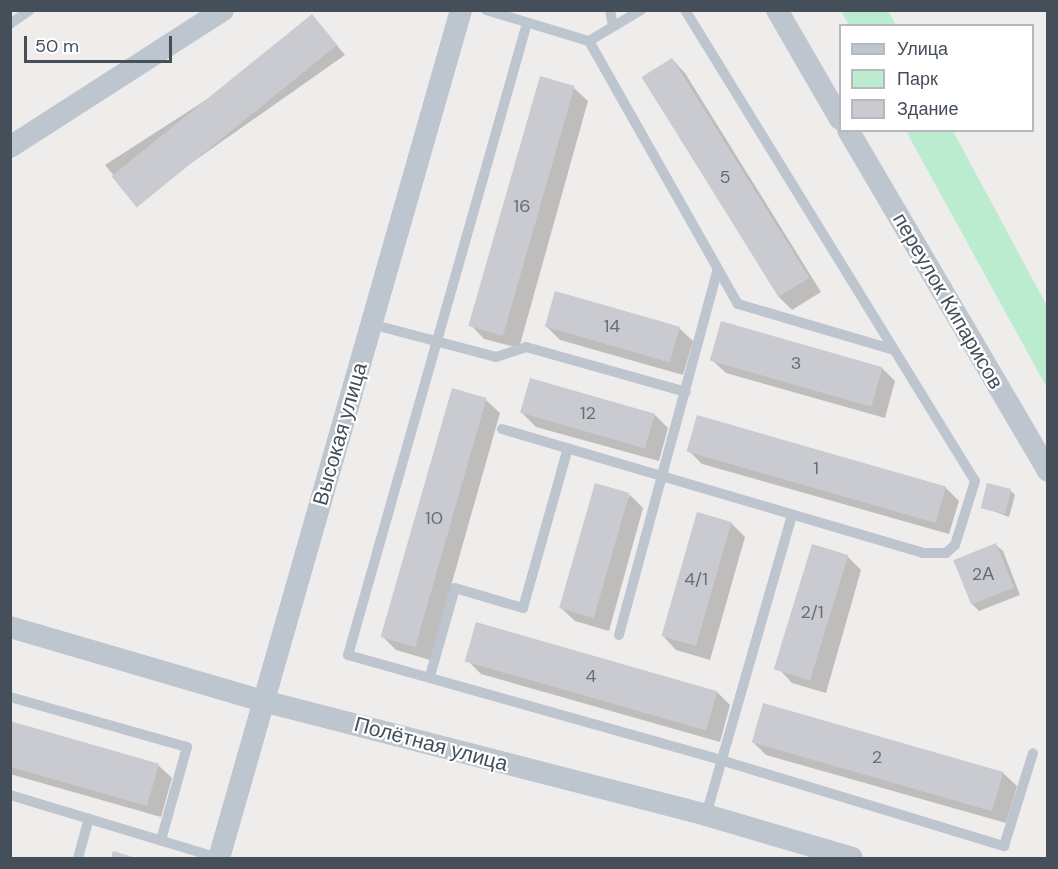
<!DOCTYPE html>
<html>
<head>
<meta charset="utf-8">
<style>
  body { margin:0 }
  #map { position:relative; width:1058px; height:869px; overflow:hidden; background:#efecec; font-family:"DM Sans",sans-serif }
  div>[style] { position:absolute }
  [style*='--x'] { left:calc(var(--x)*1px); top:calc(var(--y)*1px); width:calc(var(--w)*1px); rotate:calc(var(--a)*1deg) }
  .green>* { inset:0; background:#bbeccf }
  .shadow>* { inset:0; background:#0003 }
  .building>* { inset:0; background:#c9cbd1; transform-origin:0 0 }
  .lane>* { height:10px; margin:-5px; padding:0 5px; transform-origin:5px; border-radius:5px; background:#bdc6ce }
  .street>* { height:22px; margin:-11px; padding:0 11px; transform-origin:11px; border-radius:11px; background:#bdc6ce }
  span { translate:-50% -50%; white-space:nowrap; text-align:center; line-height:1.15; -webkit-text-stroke:4.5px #fff; paint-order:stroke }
  .number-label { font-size:18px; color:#666e77 }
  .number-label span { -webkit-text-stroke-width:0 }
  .street-label { font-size:21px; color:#454f59 }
  .frame { position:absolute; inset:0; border:12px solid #454f59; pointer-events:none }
  .legend { position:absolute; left:839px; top:24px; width:195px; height:108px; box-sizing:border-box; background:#fff; border:2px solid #b5b9bd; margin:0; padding:8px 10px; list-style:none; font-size:18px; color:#454f59 }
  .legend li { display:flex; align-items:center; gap:12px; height:30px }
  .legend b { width:30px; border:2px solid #b5b9bd }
  .scale { position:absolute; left:24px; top:36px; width:148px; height:27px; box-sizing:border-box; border:3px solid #454f59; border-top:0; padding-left:8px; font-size:18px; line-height:21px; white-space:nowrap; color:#454f59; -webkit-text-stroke:4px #fff; paint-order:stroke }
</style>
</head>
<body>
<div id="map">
  <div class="green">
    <i style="clip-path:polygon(841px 11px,888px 11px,896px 25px,849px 25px)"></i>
    <i style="clip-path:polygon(906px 131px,953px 131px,1047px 306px,1047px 388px)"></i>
  </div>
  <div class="shadow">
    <i style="clip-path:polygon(321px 26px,345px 55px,136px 202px,105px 165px)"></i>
    <i style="clip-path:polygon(672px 59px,685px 73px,821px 292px,792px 310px,778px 296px,643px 78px)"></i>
    <i style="clip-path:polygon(574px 88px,588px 101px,519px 348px,484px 339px,471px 325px)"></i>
    <i style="clip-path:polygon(546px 326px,679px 328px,693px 341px,683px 375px,560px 340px)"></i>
    <i style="clip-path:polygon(712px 360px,882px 368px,895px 381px,885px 418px,726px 373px)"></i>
    <i style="clip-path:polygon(486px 400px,500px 413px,430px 660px,396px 650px,383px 637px)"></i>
    <i style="clip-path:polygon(522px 413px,654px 414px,668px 428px,659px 461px,536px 427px)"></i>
    <i style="clip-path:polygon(688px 450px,945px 487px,959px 501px,949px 534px,702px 464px)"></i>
    <i style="clip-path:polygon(1010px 490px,1015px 495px,1009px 517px,982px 507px)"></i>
    <i style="clip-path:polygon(630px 495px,643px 508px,609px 631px,575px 621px,561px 608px)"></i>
    <i style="clip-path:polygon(731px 523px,745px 537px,710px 660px,676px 650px,663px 636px)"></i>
    <i style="clip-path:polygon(995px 544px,1003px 551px,1020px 595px,979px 611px,972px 604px)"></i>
    <i style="clip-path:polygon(847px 556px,861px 570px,826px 693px,792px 683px,779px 669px)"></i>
    <i style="clip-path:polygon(467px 660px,717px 692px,730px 705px,720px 742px,481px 674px)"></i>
    <i style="clip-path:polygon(10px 723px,158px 765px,172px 778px,161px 817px,10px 774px)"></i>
    <i style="clip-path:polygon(753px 742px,1003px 773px,1017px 786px,1006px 823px,766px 755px)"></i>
  </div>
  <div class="building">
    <i style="left:312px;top:14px;width:40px;height:258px;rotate:51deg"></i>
    <i style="left:672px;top:58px;width:259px;height:36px;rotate:58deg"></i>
    <i style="left:540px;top:76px;width:36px;height:260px;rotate:16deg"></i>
    <i style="left:555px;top:291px;width:130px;height:37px;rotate:16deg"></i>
    <i style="left:721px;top:321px;width:168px;height:41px;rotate:16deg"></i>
    <i style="left:530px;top:378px;width:130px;height:36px;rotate:16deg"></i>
    <i style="left:452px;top:388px;width:36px;height:259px;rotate:16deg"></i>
    <i style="left:697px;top:415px;width:259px;height:38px;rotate:16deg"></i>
    <i style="left:595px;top:483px;width:36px;height:130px;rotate:16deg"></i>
    <i style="left:987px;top:483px;width:25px;height:26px;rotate:14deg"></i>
    <i style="left:697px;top:512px;width:36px;height:129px;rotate:16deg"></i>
    <i style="left:996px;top:543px;width:48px;height:46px;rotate:68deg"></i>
    <i style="left:812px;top:544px;width:38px;height:131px;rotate:17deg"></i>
    <i style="left:476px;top:622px;width:251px;height:41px;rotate:16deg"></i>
    <i style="left:763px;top:703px;width:250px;height:41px;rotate:16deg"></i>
    <i style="left:10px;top:721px;width:155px;height:44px;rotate:16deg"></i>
    <i style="clip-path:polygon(113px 851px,136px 858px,111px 858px)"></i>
  </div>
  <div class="lane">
    <i style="--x:486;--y:10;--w:108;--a:16.8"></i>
    <i style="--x:589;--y:41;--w:302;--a:60.5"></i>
    <i style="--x:738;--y:304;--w:159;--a:16.4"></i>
    <i style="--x:610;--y:10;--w:17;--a:80"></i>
    <i style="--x:527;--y:23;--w:657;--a:105.81"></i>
    <i style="--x:348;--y:655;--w:391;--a:15.7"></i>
    <i style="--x:724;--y:761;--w:293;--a:16.9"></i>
    <i style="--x:1004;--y:846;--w:97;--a:-72.7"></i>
    <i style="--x:10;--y:24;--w:24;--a:-35"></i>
    <i style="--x:589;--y:41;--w:61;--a:-30.8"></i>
    <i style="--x:371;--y:324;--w:129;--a:14.8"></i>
    <i style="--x:496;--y:357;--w:32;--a:-18"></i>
    <i style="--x:526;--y:347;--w:166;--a:15.7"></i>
    <i style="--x:502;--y:429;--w:438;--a:16.4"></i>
    <i style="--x:922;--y:553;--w:24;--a:0"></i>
    <i style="--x:946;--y:553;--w:12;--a:-42"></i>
    <i style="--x:955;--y:545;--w:67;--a:-72.6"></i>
    <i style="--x:975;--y:481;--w:553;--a:-121.62"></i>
    <i style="--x:619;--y:635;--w:379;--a:-74.9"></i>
    <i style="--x:430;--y:676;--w:91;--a:-74.1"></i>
    <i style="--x:455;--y:588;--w:71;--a:16.4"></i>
    <i style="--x:523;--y:608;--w:166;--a:-74.3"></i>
    <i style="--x:10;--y:697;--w:184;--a:15.8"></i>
    <i style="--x:187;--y:747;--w:97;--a:105.6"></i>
    <i style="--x:10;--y:795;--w:218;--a:16.8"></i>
    <i style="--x:706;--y:815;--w:312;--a:-74"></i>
    <i style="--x:78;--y:858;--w:41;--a:-74.6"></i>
  </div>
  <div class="street">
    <i style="--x:777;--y:10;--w:126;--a:60"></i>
    <i style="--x:848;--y:130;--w:395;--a:59.6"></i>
    <i style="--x:10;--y:147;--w:253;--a:-32.7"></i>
    <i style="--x:10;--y:627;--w:264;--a:16.3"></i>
    <i style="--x:263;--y:701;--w:457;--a:14.4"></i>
    <i style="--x:706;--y:815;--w:152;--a:16.4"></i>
    <i style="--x:219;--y:858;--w:882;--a:-74.07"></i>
  </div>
  <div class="number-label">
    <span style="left:725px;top:177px">5</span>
    <span style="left:522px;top:206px">16</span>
    <span style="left:612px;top:326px">14</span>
    <span style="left:796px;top:363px">3</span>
    <span style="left:588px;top:413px">12</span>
    <span style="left:816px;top:468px">1</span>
    <span style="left:434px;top:518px">10</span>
    <span style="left:983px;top:574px">2А</span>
    <span style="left:696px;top:579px">4/1</span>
    <span style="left:812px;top:612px">2/1</span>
    <span style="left:591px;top:676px">4</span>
    <span style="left:877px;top:757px">2</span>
  </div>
  <div class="street-label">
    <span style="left:948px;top:301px;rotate:60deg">переулок Кипарисов</span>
    <span style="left:340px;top:434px;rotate:-74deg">Высокая улица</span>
    <span style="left:431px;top:744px;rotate:15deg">Полётная улица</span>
  </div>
  <div class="frame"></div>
  <ul class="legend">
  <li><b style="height:8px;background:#bdc6ce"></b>Улица</li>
  <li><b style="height:16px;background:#bbeccf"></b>Парк</li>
  <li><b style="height:16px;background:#c9cbd1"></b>Здание</li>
  </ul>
  <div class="scale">50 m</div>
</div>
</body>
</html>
